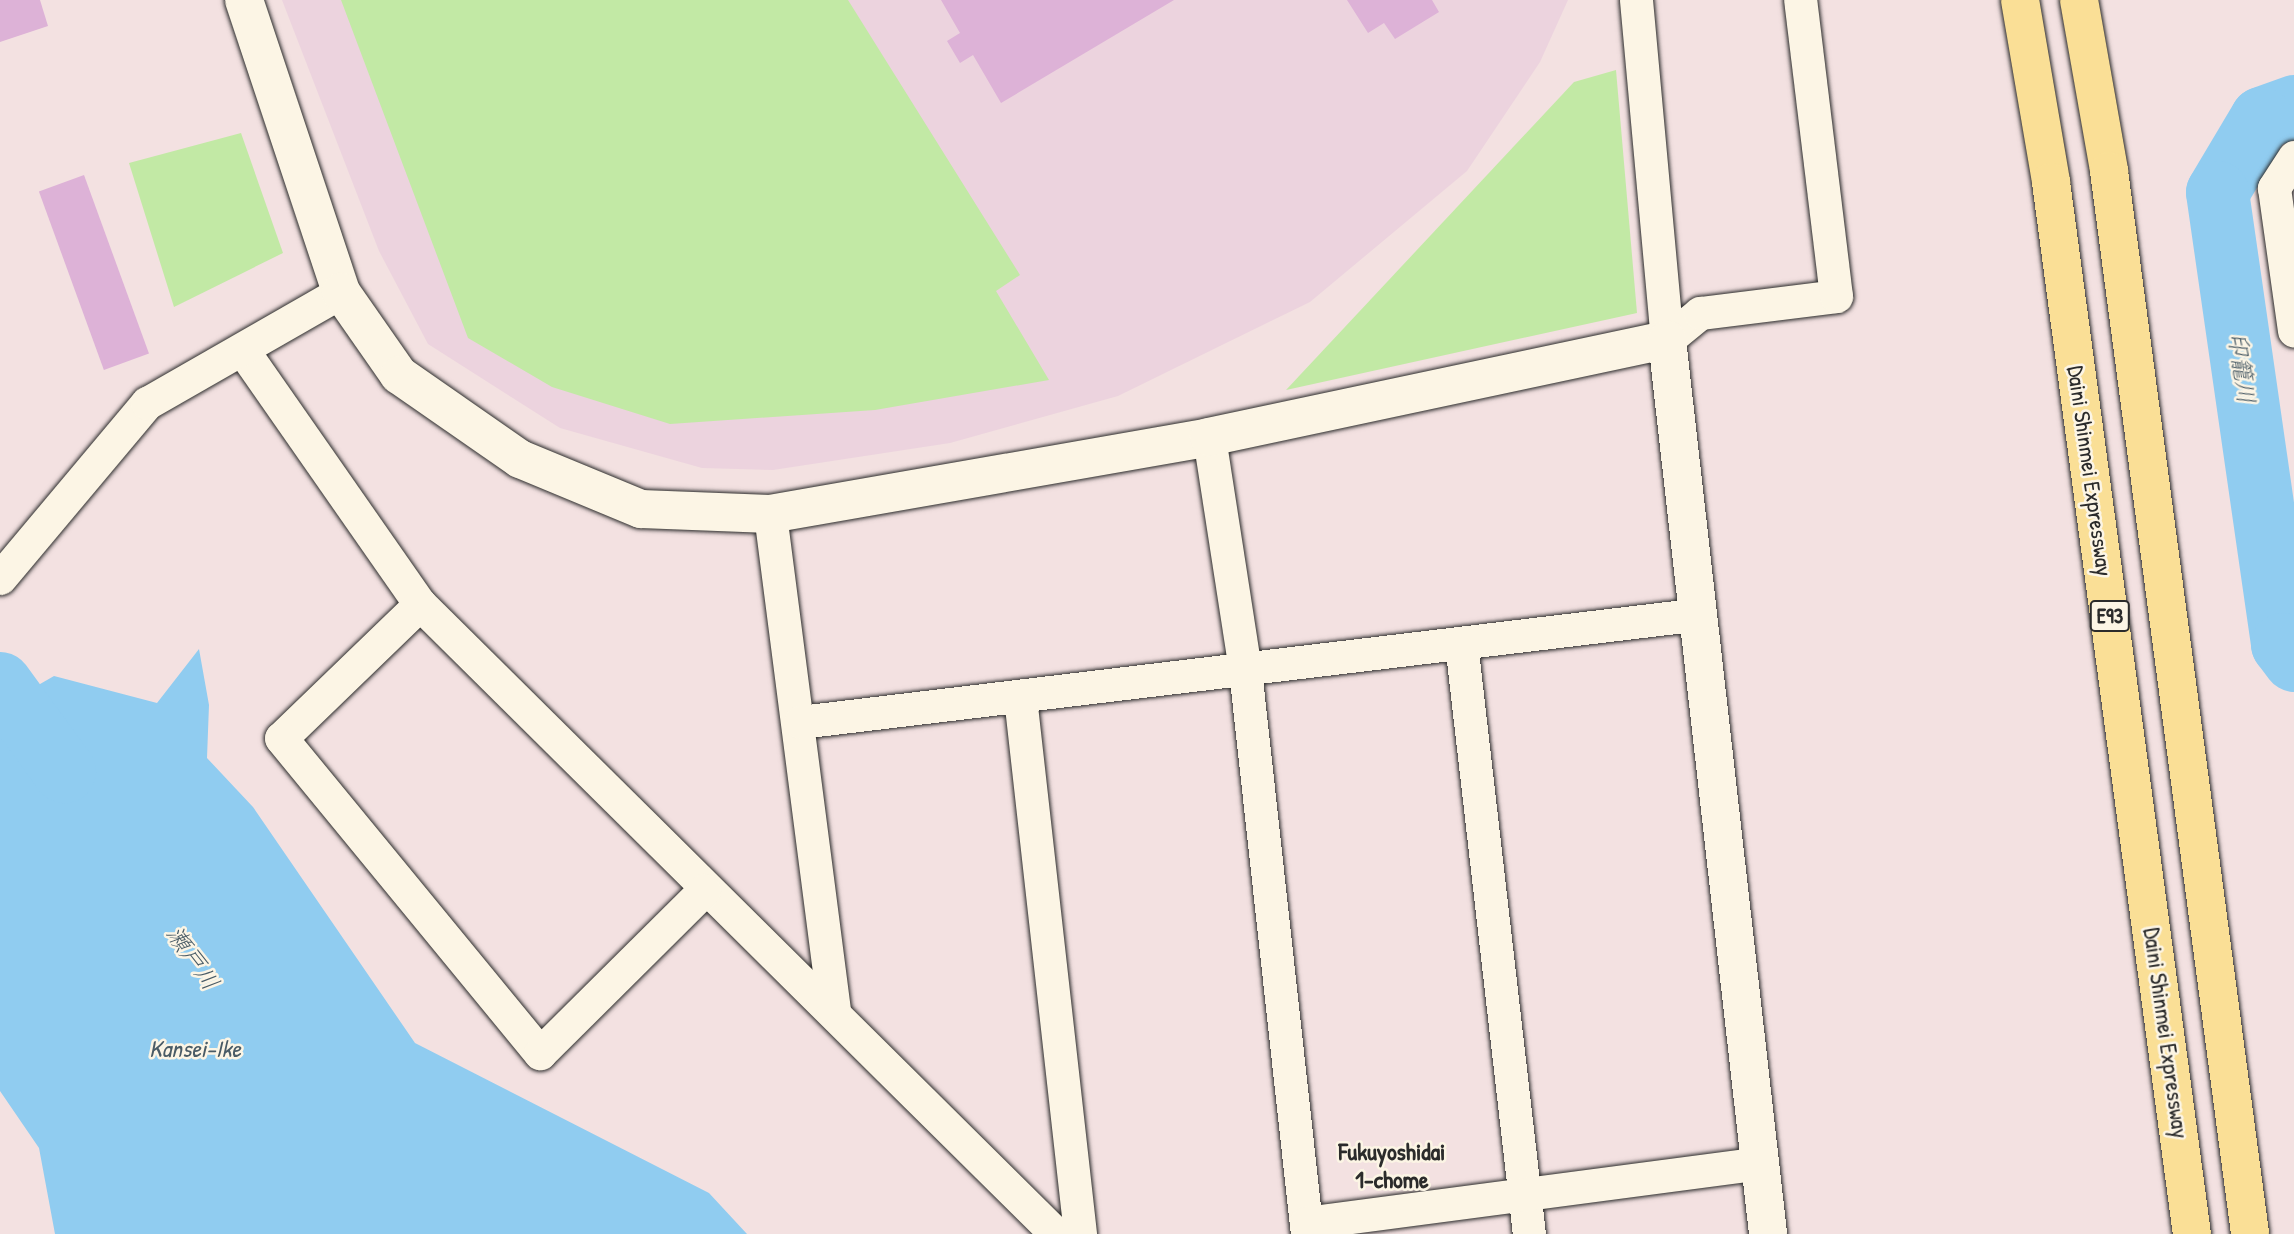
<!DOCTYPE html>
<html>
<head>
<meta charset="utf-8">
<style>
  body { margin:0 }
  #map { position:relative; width:2294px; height:1234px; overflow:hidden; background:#f3e1e1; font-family:"Patrick Hand","Klee One",sans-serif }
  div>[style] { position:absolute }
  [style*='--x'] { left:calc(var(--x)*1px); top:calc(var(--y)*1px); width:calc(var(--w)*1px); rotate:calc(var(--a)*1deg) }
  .built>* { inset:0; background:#ecd3de }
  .green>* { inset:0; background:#c2e9a5 }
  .water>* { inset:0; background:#90ccf0 }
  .river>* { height:63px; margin:-31.5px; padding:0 31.5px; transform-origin:31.5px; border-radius:31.5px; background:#90ccf0 }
  .building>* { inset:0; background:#ddb2d7; transform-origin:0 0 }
  .roads { filter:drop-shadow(0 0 2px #2b2b2b) drop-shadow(0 0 2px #2b2b2b) }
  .minor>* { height:33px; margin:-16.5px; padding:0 16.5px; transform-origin:16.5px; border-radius:16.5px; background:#fcf5e5 }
  .tertiary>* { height:38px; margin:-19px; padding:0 19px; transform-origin:19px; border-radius:19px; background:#fcf5e5 }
  .motorway>* { height:38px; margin:-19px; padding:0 19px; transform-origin:19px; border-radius:19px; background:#fadf96 }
  span { translate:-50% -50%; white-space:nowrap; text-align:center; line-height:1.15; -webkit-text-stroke:5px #fcf5e5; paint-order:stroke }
  .shield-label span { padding:2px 5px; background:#fcf5e5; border:2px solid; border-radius:5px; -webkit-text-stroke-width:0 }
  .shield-label { font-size:21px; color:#2b2b2b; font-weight:700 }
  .street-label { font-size:23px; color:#2b2b2b }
  .water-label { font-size:24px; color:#495b66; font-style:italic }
  .neighbourhood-label { font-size:24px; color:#2b2b2b; font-weight:700 }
</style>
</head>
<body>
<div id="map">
  <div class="built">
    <i style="clip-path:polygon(282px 0,1568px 0,1540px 62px,1467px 171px,1310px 302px,1118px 396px,950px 443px,773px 470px,702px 468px,560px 428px,428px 344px,379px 251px)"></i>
  </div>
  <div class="green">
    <i style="clip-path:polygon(341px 0,848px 0,1020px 275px,996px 291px,1049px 380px,875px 410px,670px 424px,552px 387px,468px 338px)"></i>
    <i style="clip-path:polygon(1616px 70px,1637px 313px,1286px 390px,1574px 82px)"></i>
    <i style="clip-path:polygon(241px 133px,283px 253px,174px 307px,129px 163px)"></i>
  </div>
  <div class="water">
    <i style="clip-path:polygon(199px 649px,209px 705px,207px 758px,253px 807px,415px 1043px,709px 1193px,747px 1234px,55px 1234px,39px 1148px,0 1091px,0 733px,14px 699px,54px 676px,157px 703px)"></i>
  </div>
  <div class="river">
    <i style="--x:2294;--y:106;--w:35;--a:160"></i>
    <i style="--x:2261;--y:118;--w:86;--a:120.7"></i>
    <i style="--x:2217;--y:192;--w:457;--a:81.8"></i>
    <i style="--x:2282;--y:644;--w:20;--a:53"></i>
    <i style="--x:0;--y:683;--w:109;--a:54"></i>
  </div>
  <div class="building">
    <i style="clip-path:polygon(0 0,40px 0,48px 26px,0 42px)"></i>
    <i style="clip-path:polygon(941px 0,1174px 0,1001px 103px,973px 55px,960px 63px,947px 41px,960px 33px)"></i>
    <i style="clip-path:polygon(1347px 0,1432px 0,1439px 12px,1395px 39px,1384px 23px,1368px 33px)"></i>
    <i style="left:84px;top:175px;width:190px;height:48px;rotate:70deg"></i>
  </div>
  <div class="roads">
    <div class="minor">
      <i style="--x:1636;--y:0;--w:341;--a:84.8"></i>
      <i style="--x:2294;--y:157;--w:37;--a:123"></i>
      <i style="--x:2274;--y:188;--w:144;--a:82"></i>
      <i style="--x:1667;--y:340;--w:43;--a:-39.3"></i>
      <i style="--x:1700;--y:313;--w:137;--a:-7.1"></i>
      <i style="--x:1836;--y:296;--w:298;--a:-96.9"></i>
      <i style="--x:244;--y:352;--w:307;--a:55.1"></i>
      <i style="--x:420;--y:604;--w:895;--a:44.73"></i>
      <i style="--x:1209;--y:437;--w:236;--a:81.2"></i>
      <i style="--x:1245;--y:670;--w:567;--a:83.73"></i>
      <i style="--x:770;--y:514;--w:500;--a:82.65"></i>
      <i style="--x:0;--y:578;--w:229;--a:-50"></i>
      <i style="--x:147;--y:403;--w:224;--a:-29.8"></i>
      <i style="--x:420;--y:604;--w:193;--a:136"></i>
      <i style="--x:281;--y:738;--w:408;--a:50.6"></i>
      <i style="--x:540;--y:1053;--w:231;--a:-44.8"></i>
      <i style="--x:1461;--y:643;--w:595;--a:83.44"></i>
      <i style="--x:1020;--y:697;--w:540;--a:83.62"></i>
      <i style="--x:800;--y:722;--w:906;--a:-6.84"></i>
      <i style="--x:1306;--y:1223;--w:457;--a:-7.5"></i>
    </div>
    <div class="tertiary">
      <i style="--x:244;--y:0;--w:308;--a:71.6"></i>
      <i style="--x:341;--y:292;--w:101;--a:55.1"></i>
      <i style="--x:399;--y:375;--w:147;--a:34.8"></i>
      <i style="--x:520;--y:459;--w:131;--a:22.5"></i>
      <i style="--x:641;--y:509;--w:129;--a:2.2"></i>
      <i style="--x:770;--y:514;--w:446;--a:-9.9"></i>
      <i style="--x:1209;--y:437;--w:468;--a:-12"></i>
      <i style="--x:1667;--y:340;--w:900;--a:83.55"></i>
    </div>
    <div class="motorway">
      <i style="--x:2020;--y:0;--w:185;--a:80.3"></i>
      <i style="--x:2051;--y:182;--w:1061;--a:82.37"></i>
      <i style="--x:2079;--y:0;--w:174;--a:80"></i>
      <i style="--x:2109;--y:171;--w:1072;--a:82.44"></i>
    </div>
  </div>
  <div class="shield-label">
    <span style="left:2110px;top:616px">E93</span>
  </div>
  <div class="street-label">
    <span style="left:2090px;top:471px;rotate:82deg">Daini Shinmei Expressway</span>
    <span style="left:2166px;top:1033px;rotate:82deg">Daini Shinmei Expressway</span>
  </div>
  <div class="water-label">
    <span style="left:2242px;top:368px;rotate:82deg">印籠川</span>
    <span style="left:193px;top:958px;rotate:55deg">瀬戸川</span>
    <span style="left:195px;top:1049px">Kansei-Ike</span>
  </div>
  <div class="neighbourhood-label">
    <span style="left:1392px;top:1166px">Fukuyoshidai<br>1-chome</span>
  </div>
</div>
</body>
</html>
